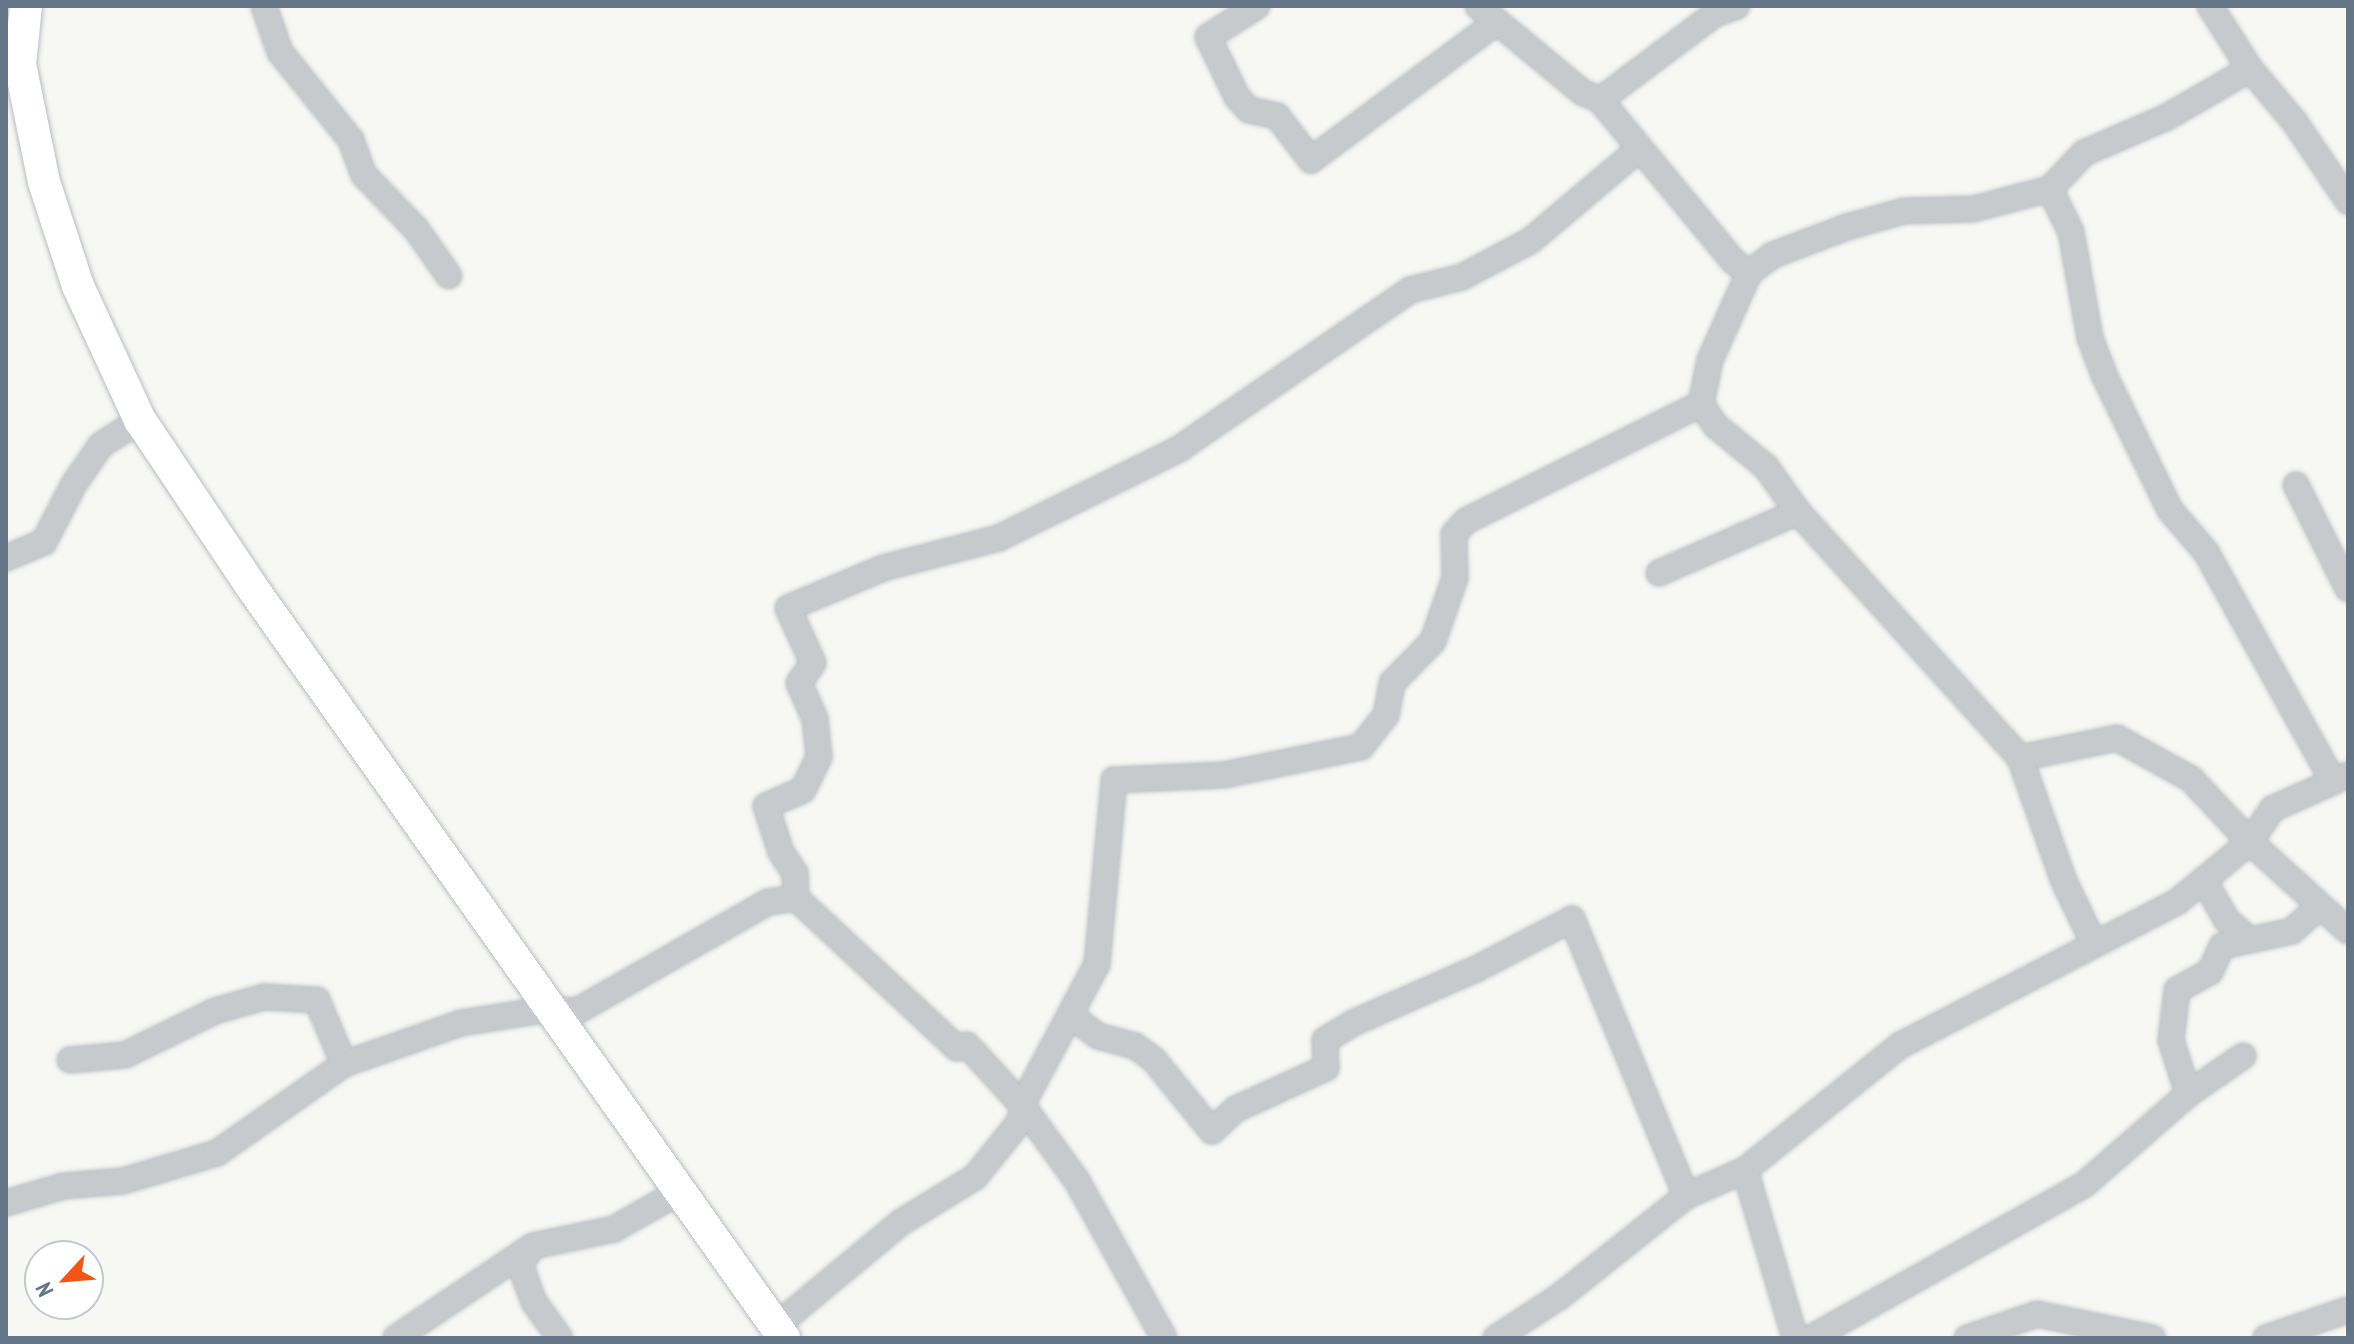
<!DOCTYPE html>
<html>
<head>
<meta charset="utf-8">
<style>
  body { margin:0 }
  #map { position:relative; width:2354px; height:1344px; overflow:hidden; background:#f7f7f3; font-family:"PT Sans Narrow",sans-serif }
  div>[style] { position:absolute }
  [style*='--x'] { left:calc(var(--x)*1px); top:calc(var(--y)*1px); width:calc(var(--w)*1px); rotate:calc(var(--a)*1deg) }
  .roads { filter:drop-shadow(0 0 2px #b8bdc2) drop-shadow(0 0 2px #b8bdc2) }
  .minor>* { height:24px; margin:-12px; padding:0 12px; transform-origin:12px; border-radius:12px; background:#c6cacd }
  .secondary>* { height:32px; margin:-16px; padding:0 16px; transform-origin:16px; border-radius:16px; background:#fff }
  span { translate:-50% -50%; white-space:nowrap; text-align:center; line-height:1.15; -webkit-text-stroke:8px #fff; paint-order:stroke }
  .frame { position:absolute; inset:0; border:8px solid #637587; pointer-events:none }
  .north { position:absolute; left:24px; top:1240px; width:80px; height:80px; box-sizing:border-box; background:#fff; border:2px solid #c1c8cf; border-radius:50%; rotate:244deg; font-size:22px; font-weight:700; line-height:32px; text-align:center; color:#637587 }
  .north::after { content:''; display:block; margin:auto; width:28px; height:36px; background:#f35517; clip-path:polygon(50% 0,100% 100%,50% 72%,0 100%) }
</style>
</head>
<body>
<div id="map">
  <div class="roads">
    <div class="minor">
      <i style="--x:264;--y:6;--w:49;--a:70.8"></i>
      <i style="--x:280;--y:52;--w:113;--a:51.1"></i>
      <i style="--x:351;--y:140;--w:37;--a:70"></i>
      <i style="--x:364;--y:175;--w:75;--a:46.1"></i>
      <i style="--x:416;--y:229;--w:57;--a:54.9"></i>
      <i style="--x:1257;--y:6;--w:58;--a:147.7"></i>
      <i style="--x:1208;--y:37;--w:67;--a:64.2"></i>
      <i style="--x:1237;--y:97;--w:18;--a:47"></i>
      <i style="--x:1249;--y:110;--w:29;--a:12"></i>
      <i style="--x:1277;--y:116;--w:56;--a:52.3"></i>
      <i style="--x:1311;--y:160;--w:228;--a:-36.6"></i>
      <i style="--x:1478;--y:6;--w:135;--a:39.6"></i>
      <i style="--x:1582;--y:92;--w:20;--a:24"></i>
      <i style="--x:1600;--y:100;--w:209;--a:50.4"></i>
      <i style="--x:1733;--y:261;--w:20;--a:37"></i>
      <i style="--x:1749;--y:273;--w:95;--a:114.1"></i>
      <i style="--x:1710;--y:360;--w:45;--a:101.6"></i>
      <i style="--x:1701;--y:404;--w:27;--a:56"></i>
      <i style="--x:1716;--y:426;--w:65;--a:39.4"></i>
      <i style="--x:1766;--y:467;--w:55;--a:54.6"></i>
      <i style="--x:1798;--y:512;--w:331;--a:47.9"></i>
      <i style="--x:2020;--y:758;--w:99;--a:-11.7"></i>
      <i style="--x:2117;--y:738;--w:85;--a:29"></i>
      <i style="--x:2191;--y:779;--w:86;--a:46.9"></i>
      <i style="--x:2250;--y:842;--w:132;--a:42.2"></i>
      <i style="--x:2210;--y:6;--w:75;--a:57.6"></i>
      <i style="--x:1600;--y:100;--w:144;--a:-36.8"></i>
      <i style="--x:1715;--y:14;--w:23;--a:-20"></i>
      <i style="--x:2050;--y:189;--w:48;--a:64"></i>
      <i style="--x:2071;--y:232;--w:108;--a:79.8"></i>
      <i style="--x:2090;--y:338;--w:40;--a:69"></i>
      <i style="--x:2104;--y:375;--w:150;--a:63.9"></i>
      <i style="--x:2170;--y:510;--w:55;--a:49.4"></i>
      <i style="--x:2206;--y:552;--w:262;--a:61"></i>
      <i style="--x:1749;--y:273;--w:30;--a:-37"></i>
      <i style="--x:1773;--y:255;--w:79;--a:-20.7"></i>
      <i style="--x:1847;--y:227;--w:59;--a:-15.7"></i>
      <i style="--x:1904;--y:211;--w:69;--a:-1.7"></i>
      <i style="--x:1973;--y:209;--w:80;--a:-14.6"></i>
      <i style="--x:2050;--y:189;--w:50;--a:-46.6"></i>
      <i style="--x:2084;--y:153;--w:90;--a:-23.4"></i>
      <i style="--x:2167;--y:117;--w:96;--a:-30"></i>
      <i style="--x:2250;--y:69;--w:68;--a:49.8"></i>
      <i style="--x:2294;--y:121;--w:97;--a:56"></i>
      <i style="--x:2296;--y:485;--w:116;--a:63.4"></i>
      <i style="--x:6;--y:558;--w:41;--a:-22.8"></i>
      <i style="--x:44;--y:542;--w:65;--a:-62.7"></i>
      <i style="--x:74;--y:484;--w:47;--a:-55.3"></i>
      <i style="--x:101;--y:445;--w:46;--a:-32.7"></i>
      <i style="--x:1659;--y:573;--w:152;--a:-23.7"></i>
      <i style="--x:2020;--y:758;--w:128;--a:70.4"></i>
      <i style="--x:2063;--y:879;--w:70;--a:64.5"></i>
      <i style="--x:2204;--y:880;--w:45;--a:60.6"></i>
      <i style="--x:2226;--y:919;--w:30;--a:42"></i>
      <i style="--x:796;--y:898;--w:25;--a:-92"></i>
      <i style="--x:795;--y:873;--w:25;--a:-124"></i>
      <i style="--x:781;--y:852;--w:48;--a:-108.1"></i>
      <i style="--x:766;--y:806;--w:40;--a:-23.4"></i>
      <i style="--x:803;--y:790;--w:37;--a:-64"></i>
      <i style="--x:819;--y:757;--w:38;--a:-96"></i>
      <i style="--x:815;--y:719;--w:39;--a:-114"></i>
      <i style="--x:799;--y:683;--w:24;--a:-55"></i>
      <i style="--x:813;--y:663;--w:60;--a:-114.4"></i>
      <i style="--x:788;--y:608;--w:103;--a:-22.8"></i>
      <i style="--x:883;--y:568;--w:120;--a:-14.5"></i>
      <i style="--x:999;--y:538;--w:201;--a:-26.3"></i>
      <i style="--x:1179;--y:449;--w:280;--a:-34.5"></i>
      <i style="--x:1410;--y:290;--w:54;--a:-14"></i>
      <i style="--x:1462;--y:277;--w:77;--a:-27.9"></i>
      <i style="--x:1530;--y:241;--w:141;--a:-40.1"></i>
      <i style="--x:1070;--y:1015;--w:35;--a:37"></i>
      <i style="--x:1098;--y:1036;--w:38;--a:15"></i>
      <i style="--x:1135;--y:1046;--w:24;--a:36"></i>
      <i style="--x:1154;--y:1060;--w:92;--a:50.8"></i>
      <i style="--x:1212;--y:1131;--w:33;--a:-43"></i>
      <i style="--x:1236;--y:1109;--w:99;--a:-24.5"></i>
      <i style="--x:1326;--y:1068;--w:28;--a:-92"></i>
      <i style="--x:1325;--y:1040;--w:33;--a:-31"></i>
      <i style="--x:1353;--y:1023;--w:134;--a:-23.7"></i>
      <i style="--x:1476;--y:969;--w:108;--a:-27.5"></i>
      <i style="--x:1572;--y:919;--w:300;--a:67.6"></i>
      <i style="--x:70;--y:1060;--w:55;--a:-5.2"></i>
      <i style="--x:125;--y:1055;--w:100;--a:-26.1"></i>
      <i style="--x:215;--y:1011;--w:51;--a:-15.9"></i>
      <i style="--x:264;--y:997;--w:53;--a:3.2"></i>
      <i style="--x:317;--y:1000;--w:69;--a:67.1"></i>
      <i style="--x:2188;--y:1094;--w:57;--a:-107.5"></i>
      <i style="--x:2171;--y:1040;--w:50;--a:-83.2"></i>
      <i style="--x:2177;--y:990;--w:38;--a:-29"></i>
      <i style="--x:2210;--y:972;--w:29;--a:-65"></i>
      <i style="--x:2222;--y:946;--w:72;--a:-12.1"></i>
      <i style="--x:2292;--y:931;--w:25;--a:-42"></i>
      <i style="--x:2311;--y:914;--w:13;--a:-67"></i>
      <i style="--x:1745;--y:1170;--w:175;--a:73.4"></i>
      <i style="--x:6;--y:1203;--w:59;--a:-16.6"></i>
      <i style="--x:63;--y:1186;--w:60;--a:-4.8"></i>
      <i style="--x:123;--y:1181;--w:98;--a:-16.6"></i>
      <i style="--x:217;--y:1153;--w:155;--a:-35"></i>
      <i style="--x:344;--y:1064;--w:124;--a:-19.3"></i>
      <i style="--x:461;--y:1023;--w:89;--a:-9"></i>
      <i style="--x:549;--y:1009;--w:28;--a:4"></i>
      <i style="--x:577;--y:1011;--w:220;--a:-29.7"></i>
      <i style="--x:768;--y:902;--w:28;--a:-8"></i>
      <i style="--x:796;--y:898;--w:220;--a:43"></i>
      <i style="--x:957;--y:1048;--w:10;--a:-17"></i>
      <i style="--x:967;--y:1045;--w:81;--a:47.5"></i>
      <i style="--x:1022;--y:1105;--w:94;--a:54.1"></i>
      <i style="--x:1077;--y:1181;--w:179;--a:61"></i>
      <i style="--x:532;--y:1248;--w:20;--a:127"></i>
      <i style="--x:520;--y:1264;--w:40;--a:69.8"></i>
      <i style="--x:534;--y:1302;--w:44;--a:54.2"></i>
      <i style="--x:776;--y:1326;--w:161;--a:-39.7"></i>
      <i style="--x:900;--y:1223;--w:88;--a:-31.5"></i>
      <i style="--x:975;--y:1177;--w:73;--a:-51.1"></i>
      <i style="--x:1021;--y:1120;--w:15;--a:-86"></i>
      <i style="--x:1022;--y:1105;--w:160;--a:-62"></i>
      <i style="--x:1097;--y:964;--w:185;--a:-84.7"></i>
      <i style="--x:1114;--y:780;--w:110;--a:-2.6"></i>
      <i style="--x:1224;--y:775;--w:140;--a:-11.6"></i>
      <i style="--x:1361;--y:747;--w:41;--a:-52"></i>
      <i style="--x:1386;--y:715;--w:33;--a:-79"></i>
      <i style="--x:1392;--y:683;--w:59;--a:-45.7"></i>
      <i style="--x:1433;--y:641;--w:67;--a:-70.8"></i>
      <i style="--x:1455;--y:578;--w:44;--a:-91.3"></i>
      <i style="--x:1454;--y:534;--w:18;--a:-47"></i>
      <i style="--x:1466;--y:521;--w:263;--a:-26.5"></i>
      <i style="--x:396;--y:1338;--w:165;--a:-33.9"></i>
      <i style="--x:533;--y:1246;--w:83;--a:-11.9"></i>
      <i style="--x:614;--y:1229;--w:75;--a:-29.6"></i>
      <i style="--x:1496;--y:1338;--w:75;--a:-33.1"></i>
      <i style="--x:1559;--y:1297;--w:162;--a:-38.5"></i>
      <i style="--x:1686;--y:1196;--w:64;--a:-23.8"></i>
      <i style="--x:1745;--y:1170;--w:198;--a:-38.8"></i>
      <i style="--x:1899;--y:1046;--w:313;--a:-27.4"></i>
      <i style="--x:2177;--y:902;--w:94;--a:-39.4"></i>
      <i style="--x:2250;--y:842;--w:40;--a:-56"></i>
      <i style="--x:2272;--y:809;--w:83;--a:-24.1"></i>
      <i style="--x:1811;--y:1338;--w:314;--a:-29.3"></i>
      <i style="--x:2085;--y:1184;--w:137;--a:-41.1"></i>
      <i style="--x:2188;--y:1094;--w:67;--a:-34.6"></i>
      <i style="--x:1967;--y:1338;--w:74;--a:-18.9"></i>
      <i style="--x:2037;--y:1314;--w:118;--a:11.7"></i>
      <i style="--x:2266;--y:1338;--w:87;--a:-18.9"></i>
    </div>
    <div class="secondary">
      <i style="--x:26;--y:6;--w:58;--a:95.9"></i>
      <i style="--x:20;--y:64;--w:120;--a:78.5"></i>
      <i style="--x:44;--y:182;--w:109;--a:71.9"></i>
      <i style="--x:78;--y:286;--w:148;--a:65.2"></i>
      <i style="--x:140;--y:420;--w:200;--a:56.2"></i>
      <i style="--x:251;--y:586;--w:922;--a:54.67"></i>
    </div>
  </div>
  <div class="frame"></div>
  <div class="north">N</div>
</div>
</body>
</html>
